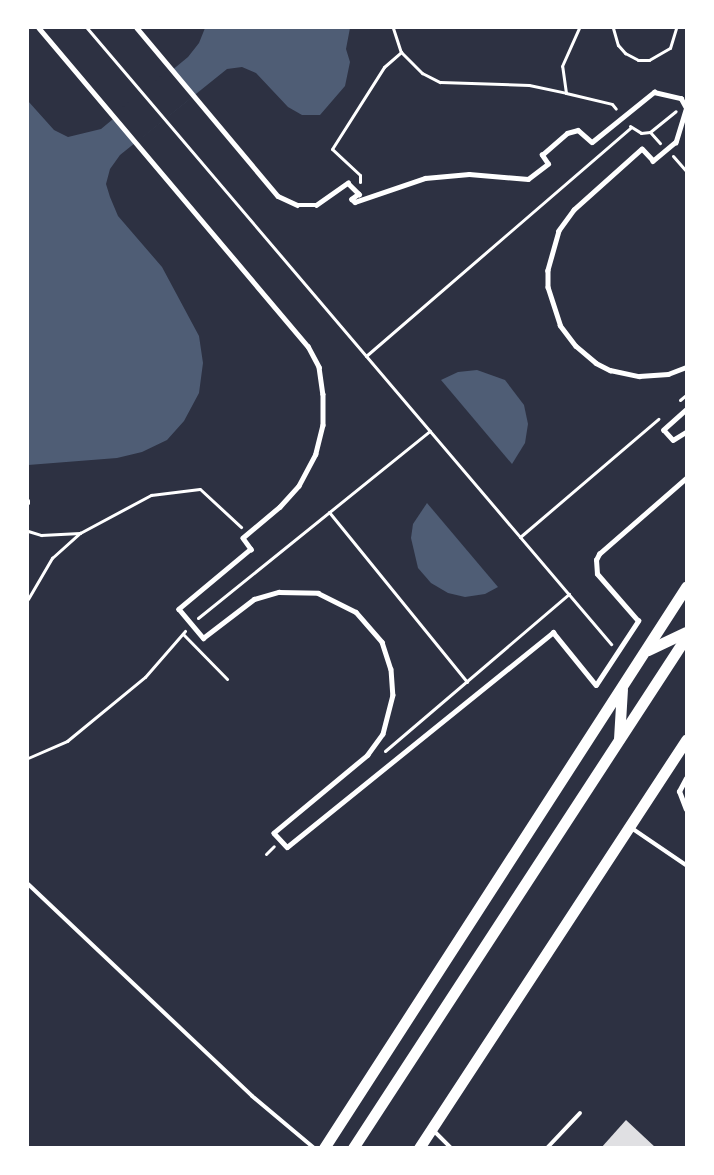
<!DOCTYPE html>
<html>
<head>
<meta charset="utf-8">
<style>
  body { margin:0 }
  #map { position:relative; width:714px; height:1175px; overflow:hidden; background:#2d3142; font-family:"PT Sans Narrow",sans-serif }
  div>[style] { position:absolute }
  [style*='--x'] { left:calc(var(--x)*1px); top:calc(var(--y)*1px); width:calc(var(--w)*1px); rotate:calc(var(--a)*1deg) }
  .water>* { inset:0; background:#4f5d75 }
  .pier>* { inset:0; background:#2d3142; transform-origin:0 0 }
  .building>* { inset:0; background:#e0e0e3 }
  .path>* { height:3px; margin:-1.5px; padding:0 1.5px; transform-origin:1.5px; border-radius:1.5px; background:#fff }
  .service>* { height:4px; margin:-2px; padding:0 2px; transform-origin:2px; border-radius:2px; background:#fff }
  .pedestrian>* { height:4.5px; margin:-2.25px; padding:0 2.25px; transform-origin:2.25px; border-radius:2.25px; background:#fff }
  .minor>* { height:5px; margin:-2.5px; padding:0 2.5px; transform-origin:2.5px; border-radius:2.5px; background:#fff }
  .primary>* { height:11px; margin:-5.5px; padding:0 5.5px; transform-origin:5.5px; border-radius:5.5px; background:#fff }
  span { translate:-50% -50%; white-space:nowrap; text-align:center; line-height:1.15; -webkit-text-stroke:5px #fff; paint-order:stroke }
  .frame { position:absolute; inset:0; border:29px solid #fff; pointer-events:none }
</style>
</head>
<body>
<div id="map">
  <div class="water">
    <i style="clip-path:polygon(205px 28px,350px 28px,346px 49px,350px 62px,345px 86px,320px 115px,302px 115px,288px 107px,256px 73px,242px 67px,227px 69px,120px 155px,110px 169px,106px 184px,110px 197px,118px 216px,162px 267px,199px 336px,203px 363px,199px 393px,184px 421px,167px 440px,142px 452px,117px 458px,28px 465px,28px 101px,54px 130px,68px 137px,101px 129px,188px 57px,199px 43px)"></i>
    <i style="clip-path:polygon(477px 370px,505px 380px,524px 405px,528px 424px,525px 443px,512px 464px,441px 380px,458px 372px)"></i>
    <i style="clip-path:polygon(427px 503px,498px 587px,485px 594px,465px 597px,448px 593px,431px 583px,418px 568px,411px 538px,413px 524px)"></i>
  </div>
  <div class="pier">
    <i style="left:171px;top:68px;width:36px;height:75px;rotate:51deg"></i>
  </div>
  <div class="building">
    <i style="clip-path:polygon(626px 1120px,656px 1148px,601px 1148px)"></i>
  </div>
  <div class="path">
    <i style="--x:87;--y:28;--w:809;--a:49.61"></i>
    <i style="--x:393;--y:28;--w:25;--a:72"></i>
    <i style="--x:401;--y:52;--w:30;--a:45"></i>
    <i style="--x:422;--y:73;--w:20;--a:27"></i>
    <i style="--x:440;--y:82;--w:89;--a:1.9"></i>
    <i style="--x:529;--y:85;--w:38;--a:12"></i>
    <i style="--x:566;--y:93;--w:27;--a:-98"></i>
    <i style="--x:562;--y:66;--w:42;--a:-65.9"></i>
    <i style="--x:613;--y:28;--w:18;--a:74"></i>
    <i style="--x:618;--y:45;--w:11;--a:49"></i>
    <i style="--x:625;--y:53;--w:15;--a:28"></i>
    <i style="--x:638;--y:60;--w:11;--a:0"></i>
    <i style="--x:649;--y:60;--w:24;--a:-30"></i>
    <i style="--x:670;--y:48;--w:21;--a:-73"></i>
    <i style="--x:566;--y:93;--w:47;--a:13.4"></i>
    <i style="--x:612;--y:104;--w:6;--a:51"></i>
    <i style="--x:630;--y:126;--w:13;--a:32"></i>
    <i style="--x:641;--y:133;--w:9;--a:-6"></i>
    <i style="--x:650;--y:132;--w:33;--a:-39"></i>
    <i style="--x:650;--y:132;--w:15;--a:48"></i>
    <i style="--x:673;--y:156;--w:20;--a:49"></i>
    <i style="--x:360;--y:182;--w:7;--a:-90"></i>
    <i style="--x:360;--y:175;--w:38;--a:-137"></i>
    <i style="--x:332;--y:149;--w:97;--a:-57.6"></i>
    <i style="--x:384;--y:67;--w:23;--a:-41"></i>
    <i style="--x:366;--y:356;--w:350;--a:-40.8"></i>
    <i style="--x:680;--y:400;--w:8;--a:-40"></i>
    <i style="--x:28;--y:500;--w:3;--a:90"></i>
    <i style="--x:329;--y:512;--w:219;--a:50.9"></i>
    <i style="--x:28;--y:531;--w:14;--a:17"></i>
    <i style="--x:41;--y:535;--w:39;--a:-3"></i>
    <i style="--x:80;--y:533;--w:81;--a:-28.2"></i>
    <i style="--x:151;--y:495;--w:49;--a:-7"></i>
    <i style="--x:200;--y:489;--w:56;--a:42.8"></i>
    <i style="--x:520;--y:537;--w:182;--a:-40.5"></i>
    <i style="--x:28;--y:599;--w:48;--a:-59.7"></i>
    <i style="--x:52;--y:558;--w:38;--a:-42"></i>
    <i style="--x:198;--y:618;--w:298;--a:-38.9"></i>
    <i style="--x:183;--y:634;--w:63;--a:45.6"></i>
    <i style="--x:385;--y:751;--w:242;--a:-40.5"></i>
    <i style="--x:28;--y:758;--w:43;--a:-23.6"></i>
    <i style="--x:67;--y:741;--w:101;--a:-39.4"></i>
    <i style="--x:145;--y:677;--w:61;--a:-49"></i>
    <i style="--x:266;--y:854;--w:11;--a:-45"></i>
  </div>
  <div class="service">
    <i style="--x:630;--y:827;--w:68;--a:34.2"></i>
    <i style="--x:28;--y:884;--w:308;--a:43.4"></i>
    <i style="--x:252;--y:1096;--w:81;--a:40"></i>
    <i style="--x:433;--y:1130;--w:25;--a:45"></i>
    <i style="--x:547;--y:1148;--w:48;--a:-46.7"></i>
  </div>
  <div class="pedestrian">
    <i style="--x:39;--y:28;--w:417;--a:49.8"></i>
    <i style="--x:308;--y:346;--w:24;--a:62"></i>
    <i style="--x:319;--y:367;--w:27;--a:82"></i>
    <i style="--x:323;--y:394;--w:31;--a:90"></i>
    <i style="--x:323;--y:425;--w:30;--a:104"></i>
    <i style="--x:316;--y:454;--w:36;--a:118"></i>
    <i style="--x:299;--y:486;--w:28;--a:132"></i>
    <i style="--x:280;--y:507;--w:48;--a:140"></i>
    <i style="--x:243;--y:538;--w:14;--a:54"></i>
    <i style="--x:251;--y:549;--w:94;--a:140.2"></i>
    <i style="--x:179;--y:609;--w:38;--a:50"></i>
    <i style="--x:203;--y:638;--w:64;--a:-37.4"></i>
    <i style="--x:254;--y:599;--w:26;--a:-16"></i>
    <i style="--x:279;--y:592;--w:39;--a:1"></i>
    <i style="--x:318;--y:593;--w:42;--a:26.6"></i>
    <i style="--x:356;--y:612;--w:40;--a:49"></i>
    <i style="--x:382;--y:642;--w:28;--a:72"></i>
    <i style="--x:391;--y:669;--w:26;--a:86"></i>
    <i style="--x:393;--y:695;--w:40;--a:104.4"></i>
    <i style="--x:383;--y:734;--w:26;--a:126"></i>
    <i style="--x:368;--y:755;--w:122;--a:140.3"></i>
    <i style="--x:274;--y:833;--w:19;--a:47"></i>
    <i style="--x:287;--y:847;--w:342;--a:-38.9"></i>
    <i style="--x:553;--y:632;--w:68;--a:50.9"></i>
    <i style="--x:596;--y:685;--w:77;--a:-56.7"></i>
    <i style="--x:638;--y:621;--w:62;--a:-131.1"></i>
    <i style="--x:597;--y:574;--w:14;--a:-94"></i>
    <i style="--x:596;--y:560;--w:7;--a:-63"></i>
    <i style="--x:599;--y:554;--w:116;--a:-41.1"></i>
    <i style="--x:137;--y:28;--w:219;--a:50"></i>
    <i style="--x:278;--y:196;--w:21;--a:25"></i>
    <i style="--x:297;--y:205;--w:19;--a:0"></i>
    <i style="--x:316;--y:205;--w:39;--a:-35"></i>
    <i style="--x:348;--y:183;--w:16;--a:45"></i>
    <i style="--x:359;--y:194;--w:9;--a:144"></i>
    <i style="--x:352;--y:199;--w:4;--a:45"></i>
    <i style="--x:355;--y:202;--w:74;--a:-18.9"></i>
    <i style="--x:425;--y:178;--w:44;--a:-5.2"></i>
    <i style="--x:469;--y:174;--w:59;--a:4.8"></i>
    <i style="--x:528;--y:179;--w:25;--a:-37"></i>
    <i style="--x:548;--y:164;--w:11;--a:-124"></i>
    <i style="--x:542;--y:155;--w:33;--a:-41"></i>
    <i style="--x:567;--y:133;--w:11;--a:-15"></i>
    <i style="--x:578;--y:130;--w:18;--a:41"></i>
    <i style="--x:592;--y:142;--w:80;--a:-38.9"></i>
    <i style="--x:654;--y:92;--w:28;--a:13"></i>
    <i style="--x:681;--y:98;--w:10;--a:61"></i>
    <i style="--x:686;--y:110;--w:34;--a:107"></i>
    <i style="--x:676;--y:142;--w:30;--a:140"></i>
    <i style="--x:653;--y:161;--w:16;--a:-133"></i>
    <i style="--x:642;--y:149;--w:91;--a:138.1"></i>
    <i style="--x:574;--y:210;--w:26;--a:126"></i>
    <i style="--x:559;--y:231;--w:41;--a:105.8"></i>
    <i style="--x:548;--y:270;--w:17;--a:90"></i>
    <i style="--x:548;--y:287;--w:40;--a:72"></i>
    <i style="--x:560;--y:325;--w:26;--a:53"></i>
    <i style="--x:576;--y:346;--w:26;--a:40"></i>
    <i style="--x:596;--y:363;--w:16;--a:27"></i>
    <i style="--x:610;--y:370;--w:30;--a:12"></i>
    <i style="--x:639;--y:376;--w:29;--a:-4"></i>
    <i style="--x:668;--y:374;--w:19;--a:-21"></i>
    <i style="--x:686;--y:410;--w:30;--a:138"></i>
    <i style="--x:664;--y:430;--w:13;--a:48"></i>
    <i style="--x:673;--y:440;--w:15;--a:-32"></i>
  </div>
  <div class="minor">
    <i style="--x:686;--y:778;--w:15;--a:118"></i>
    <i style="--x:679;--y:791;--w:19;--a:69"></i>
  </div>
  <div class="primary">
    <i style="--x:648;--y:650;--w:42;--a:-25.3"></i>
    <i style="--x:619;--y:739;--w:50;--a:-86.6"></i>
    <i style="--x:324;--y:1148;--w:668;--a:-57.17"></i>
    <i style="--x:353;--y:1148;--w:610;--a:-56.91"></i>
    <i style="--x:419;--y:1148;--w:488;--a:-56.8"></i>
  </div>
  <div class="frame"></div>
</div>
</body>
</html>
